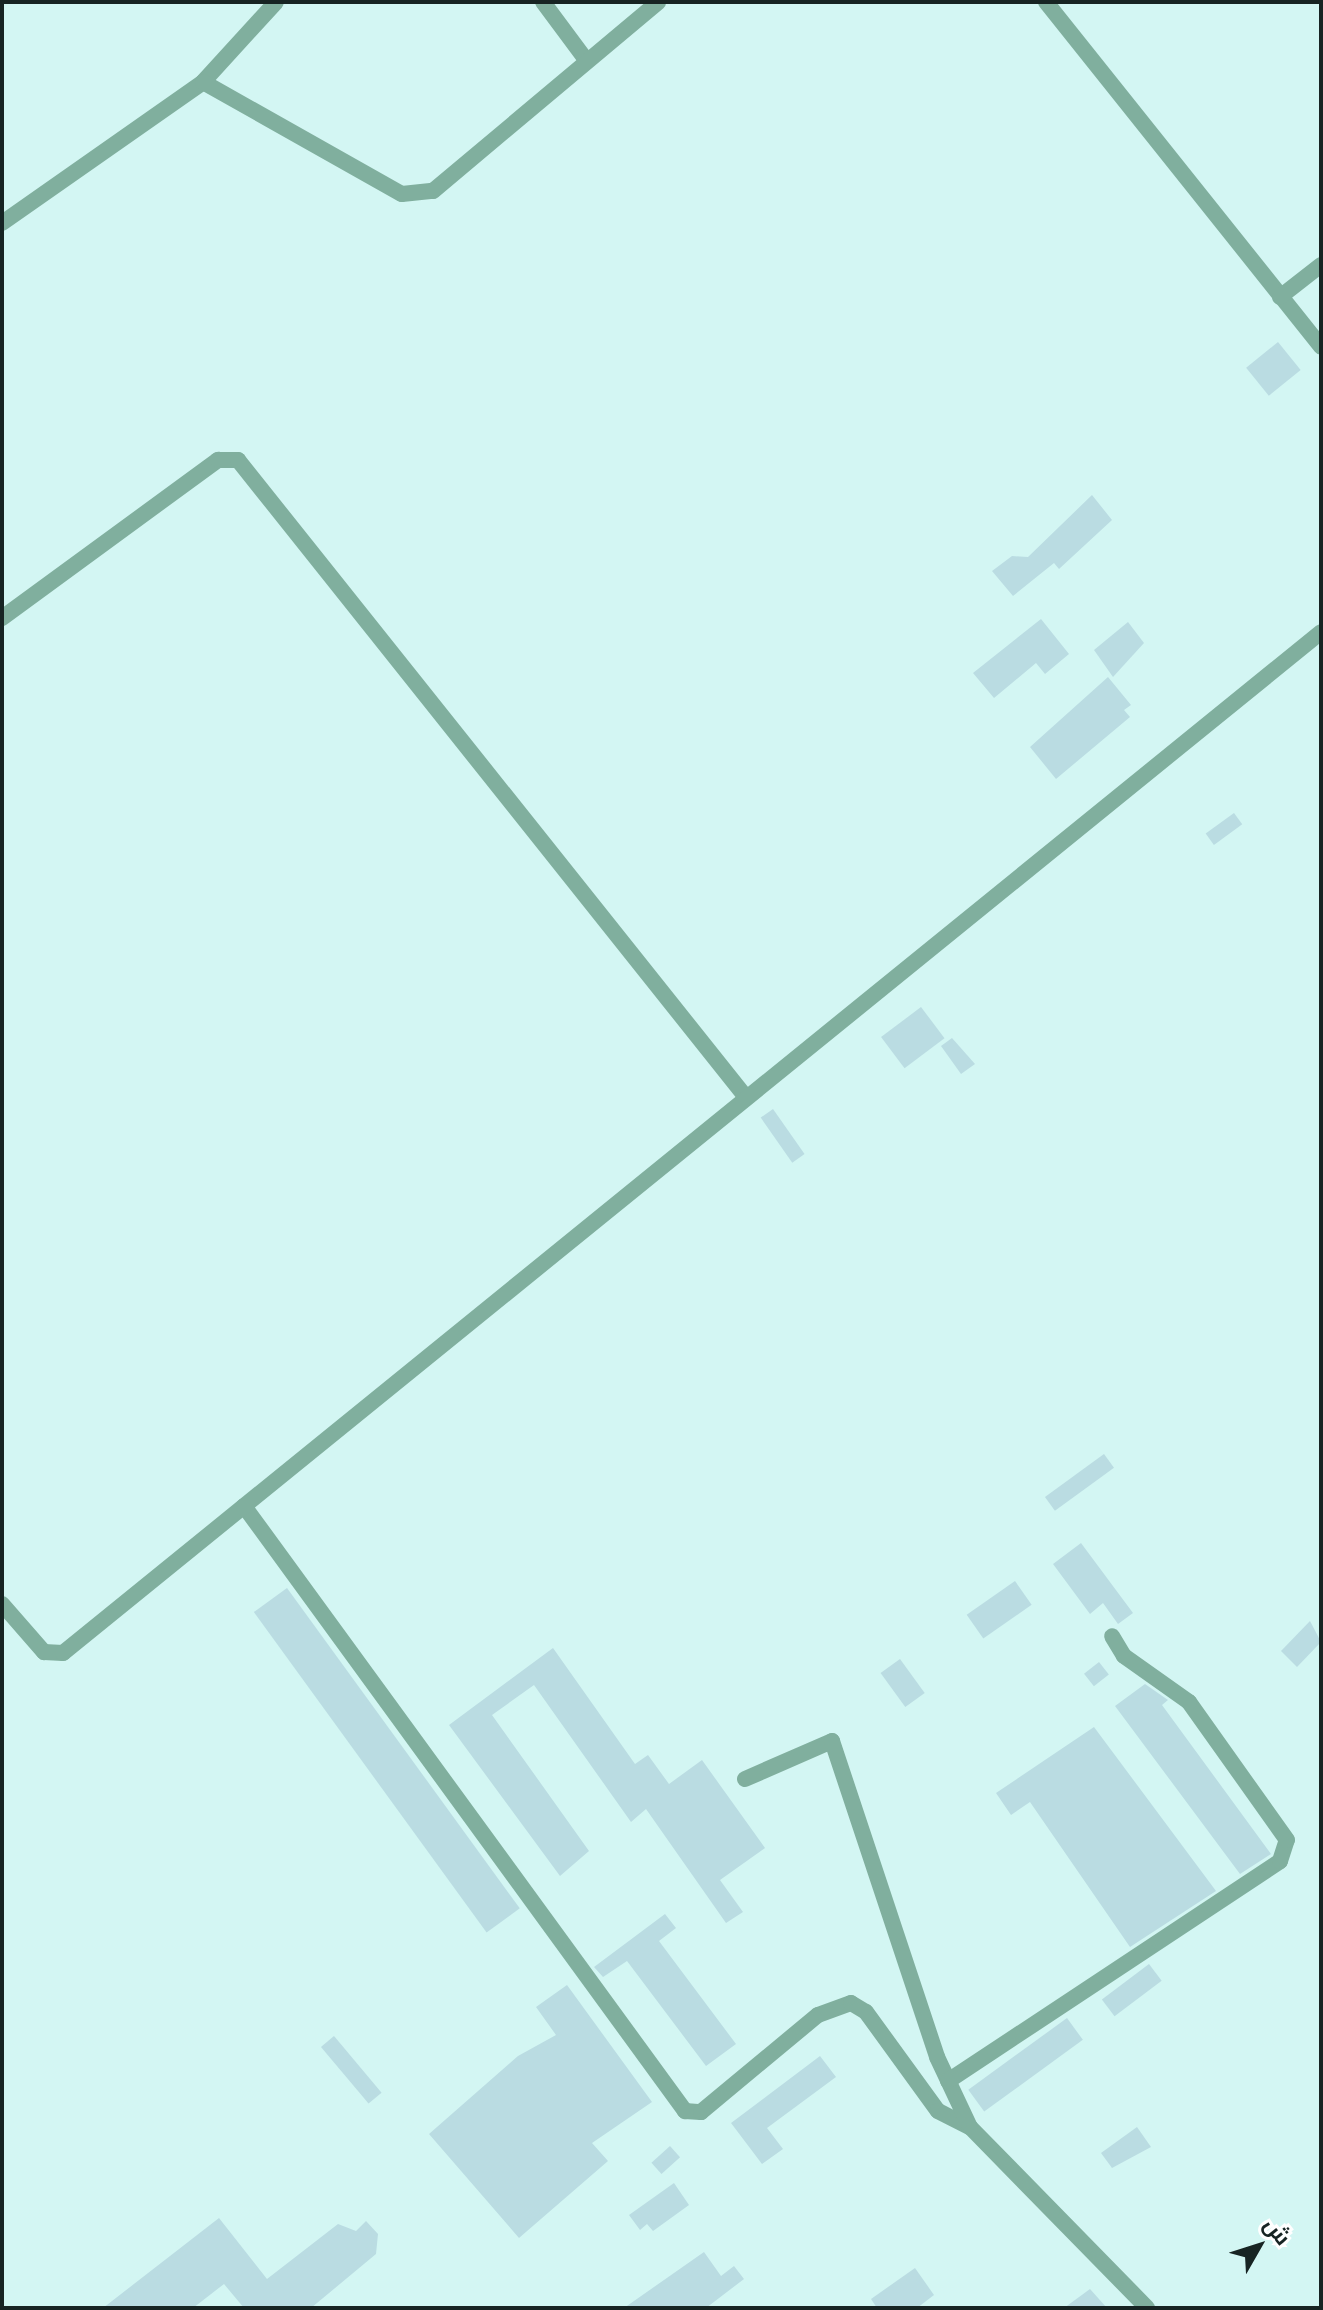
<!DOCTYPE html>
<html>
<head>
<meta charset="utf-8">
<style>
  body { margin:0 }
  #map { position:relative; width:1323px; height:2310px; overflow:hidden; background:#d3f6f3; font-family:"Public Sans",Cairo,sans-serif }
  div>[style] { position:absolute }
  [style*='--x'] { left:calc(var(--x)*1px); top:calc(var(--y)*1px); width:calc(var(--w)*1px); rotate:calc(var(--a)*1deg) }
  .building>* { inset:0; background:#badce2; transform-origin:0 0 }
  .minor>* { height:16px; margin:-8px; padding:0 8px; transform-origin:8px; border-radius:8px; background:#80af9e }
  span { translate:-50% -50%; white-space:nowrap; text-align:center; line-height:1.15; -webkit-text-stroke:8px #fff; paint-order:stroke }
  .frame { position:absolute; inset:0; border:4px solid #172423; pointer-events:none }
  .north { position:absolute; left:1219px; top:2206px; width:80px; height:80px; -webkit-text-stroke:6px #fff; paint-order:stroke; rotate:51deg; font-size:22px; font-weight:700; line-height:32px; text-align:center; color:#172423 }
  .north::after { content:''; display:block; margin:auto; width:28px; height:36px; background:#172423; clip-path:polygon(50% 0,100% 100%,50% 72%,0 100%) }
</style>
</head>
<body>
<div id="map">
  <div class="building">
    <i style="left:1278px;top:342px;width:36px;height:41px;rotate:51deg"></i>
    <i style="clip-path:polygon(1092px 495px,1112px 520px,1059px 569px,1054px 563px,1013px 596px,992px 571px,1012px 556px,1028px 557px)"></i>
    <i style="clip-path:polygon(1041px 619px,1069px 654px,1045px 674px,1036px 663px,994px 698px,973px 673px)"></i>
    <i style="clip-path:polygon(1128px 622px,1144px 643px,1113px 677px,1094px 650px)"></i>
    <i style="clip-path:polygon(1108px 677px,1131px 705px,1124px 710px,1130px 717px,1056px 779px,1030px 747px)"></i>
    <i style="left:1234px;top:813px;width:14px;height:35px;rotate:54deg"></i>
    <i style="left:921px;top:1007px;width:39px;height:50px;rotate:53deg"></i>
    <i style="clip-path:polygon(952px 1038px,975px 1064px,961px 1074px,941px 1046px)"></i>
    <i style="left:773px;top:1109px;width:55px;height:15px;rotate:55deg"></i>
    <i style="left:1104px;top:1454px;width:17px;height:73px;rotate:54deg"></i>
    <i style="clip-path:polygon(1081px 1543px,1133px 1613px,1118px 1624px,1103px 1603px,1090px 1614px,1053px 1564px)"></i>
    <i style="left:1015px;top:1581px;width:29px;height:59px;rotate:55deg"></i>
    <i style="left:287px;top:1588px;width:396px;height:41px;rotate:54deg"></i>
    <i style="clip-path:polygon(1310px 1621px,1321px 1642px,1297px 1667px,1281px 1651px)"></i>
    <i style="clip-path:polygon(553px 1648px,635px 1764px,648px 1755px,669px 1784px,702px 1760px,765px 1848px,720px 1880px,743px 1912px,726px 1923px,646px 1809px,631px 1822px,534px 1685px,492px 1715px,589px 1851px,560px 1876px,449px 1725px)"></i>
    <i style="left:900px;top:1659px;width:42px;height:24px;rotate:54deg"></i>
    <i style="left:1099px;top:1662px;width:16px;height:19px;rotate:52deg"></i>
    <i style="clip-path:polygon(1145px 1684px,1168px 1700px,1162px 1705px,1271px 1854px,1240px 1874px,1115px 1706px)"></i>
    <i style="clip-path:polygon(1094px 1727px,1216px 1891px,1130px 1947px,1030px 1802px,1011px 1815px,996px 1793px)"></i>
    <i style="clip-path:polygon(665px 1914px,676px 1928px,659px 1941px,736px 2044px,706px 2066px,627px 1961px,603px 1977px,594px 1967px)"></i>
    <i style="left:1149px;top:1964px;width:21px;height:59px;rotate:53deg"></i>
    <i style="clip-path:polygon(567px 1985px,652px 2102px,592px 2143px,608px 2161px,519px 2238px,429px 2134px,518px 2056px,556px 2035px,536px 2007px)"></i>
    <i style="left:1067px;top:2018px;width:27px;height:122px;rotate:54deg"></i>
    <i style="left:334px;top:2036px;width:74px;height:17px;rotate:50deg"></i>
    <i style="clip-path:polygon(820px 2056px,836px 2077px,767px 2128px,783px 2149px,762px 2164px,731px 2123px)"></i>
    <i style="clip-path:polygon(1137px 2127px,1151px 2147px,1112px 2168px,1101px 2153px)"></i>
    <i style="left:670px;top:2146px;width:15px;height:25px;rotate:48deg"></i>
    <i style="clip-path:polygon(674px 2183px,689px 2205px,653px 2231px,647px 2224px,640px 2230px,629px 2215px)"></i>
    <i style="clip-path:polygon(219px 2218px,267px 2279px,338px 2224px,356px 2231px,366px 2221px,378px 2234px,376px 2254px,311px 2308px,244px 2308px,224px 2284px,193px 2308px,103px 2308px)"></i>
    <i style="clip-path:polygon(704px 2252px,721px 2276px,734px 2266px,744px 2279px,706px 2308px,624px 2308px)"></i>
    <i style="clip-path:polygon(915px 2268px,934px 2295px,917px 2308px,877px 2308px,871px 2299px)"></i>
    <i style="clip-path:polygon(1090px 2289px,1107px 2308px,1064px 2308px)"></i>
  </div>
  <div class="minor">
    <i style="--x:543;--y:2;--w:72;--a:53.4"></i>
    <i style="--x:1046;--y:2;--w:441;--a:51.4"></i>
    <i style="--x:203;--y:82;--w:108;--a:-47.6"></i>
    <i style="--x:2;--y:223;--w:246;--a:-35"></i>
    <i style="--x:203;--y:82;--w:228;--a:29.4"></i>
    <i style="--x:402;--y:194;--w:31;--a:-6"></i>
    <i style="--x:433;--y:191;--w:294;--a:-40"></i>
    <i style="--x:1280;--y:297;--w:52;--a:-38"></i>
    <i style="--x:2;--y:618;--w:268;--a:-36.2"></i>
    <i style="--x:218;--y:460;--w:20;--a:0"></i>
    <i style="--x:238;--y:460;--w:813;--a:51.44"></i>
    <i style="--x:244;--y:1506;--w:749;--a:53.91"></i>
    <i style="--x:685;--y:2111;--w:16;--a:4"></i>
    <i style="--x:701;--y:2112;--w:152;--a:-39.7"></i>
    <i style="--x:818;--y:2015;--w:35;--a:-20"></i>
    <i style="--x:851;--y:2003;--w:17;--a:31"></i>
    <i style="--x:866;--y:2012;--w:122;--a:54"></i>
    <i style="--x:938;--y:2111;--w:36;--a:27"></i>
    <i style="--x:970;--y:2127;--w:253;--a:45.6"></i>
    <i style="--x:2;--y:1604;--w:64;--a:48.8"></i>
    <i style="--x:44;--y:1652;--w:19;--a:3"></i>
    <i style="--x:63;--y:1653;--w:1620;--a:-39.06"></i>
    <i style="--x:745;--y:1779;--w:95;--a:-23.6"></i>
    <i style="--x:832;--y:1741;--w:333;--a:71.6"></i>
    <i style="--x:937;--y:2057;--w:77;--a:64.8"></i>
    <i style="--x:948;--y:2081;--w:398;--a:-33.5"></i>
    <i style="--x:1280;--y:1861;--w:22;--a:-72"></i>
    <i style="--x:1287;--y:1840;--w:169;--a:-125.4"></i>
    <i style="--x:1189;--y:1702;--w:80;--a:-144.7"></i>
    <i style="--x:1124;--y:1656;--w:23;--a:-121"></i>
  </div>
  <div class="frame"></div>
  <div class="north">ش</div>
</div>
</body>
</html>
